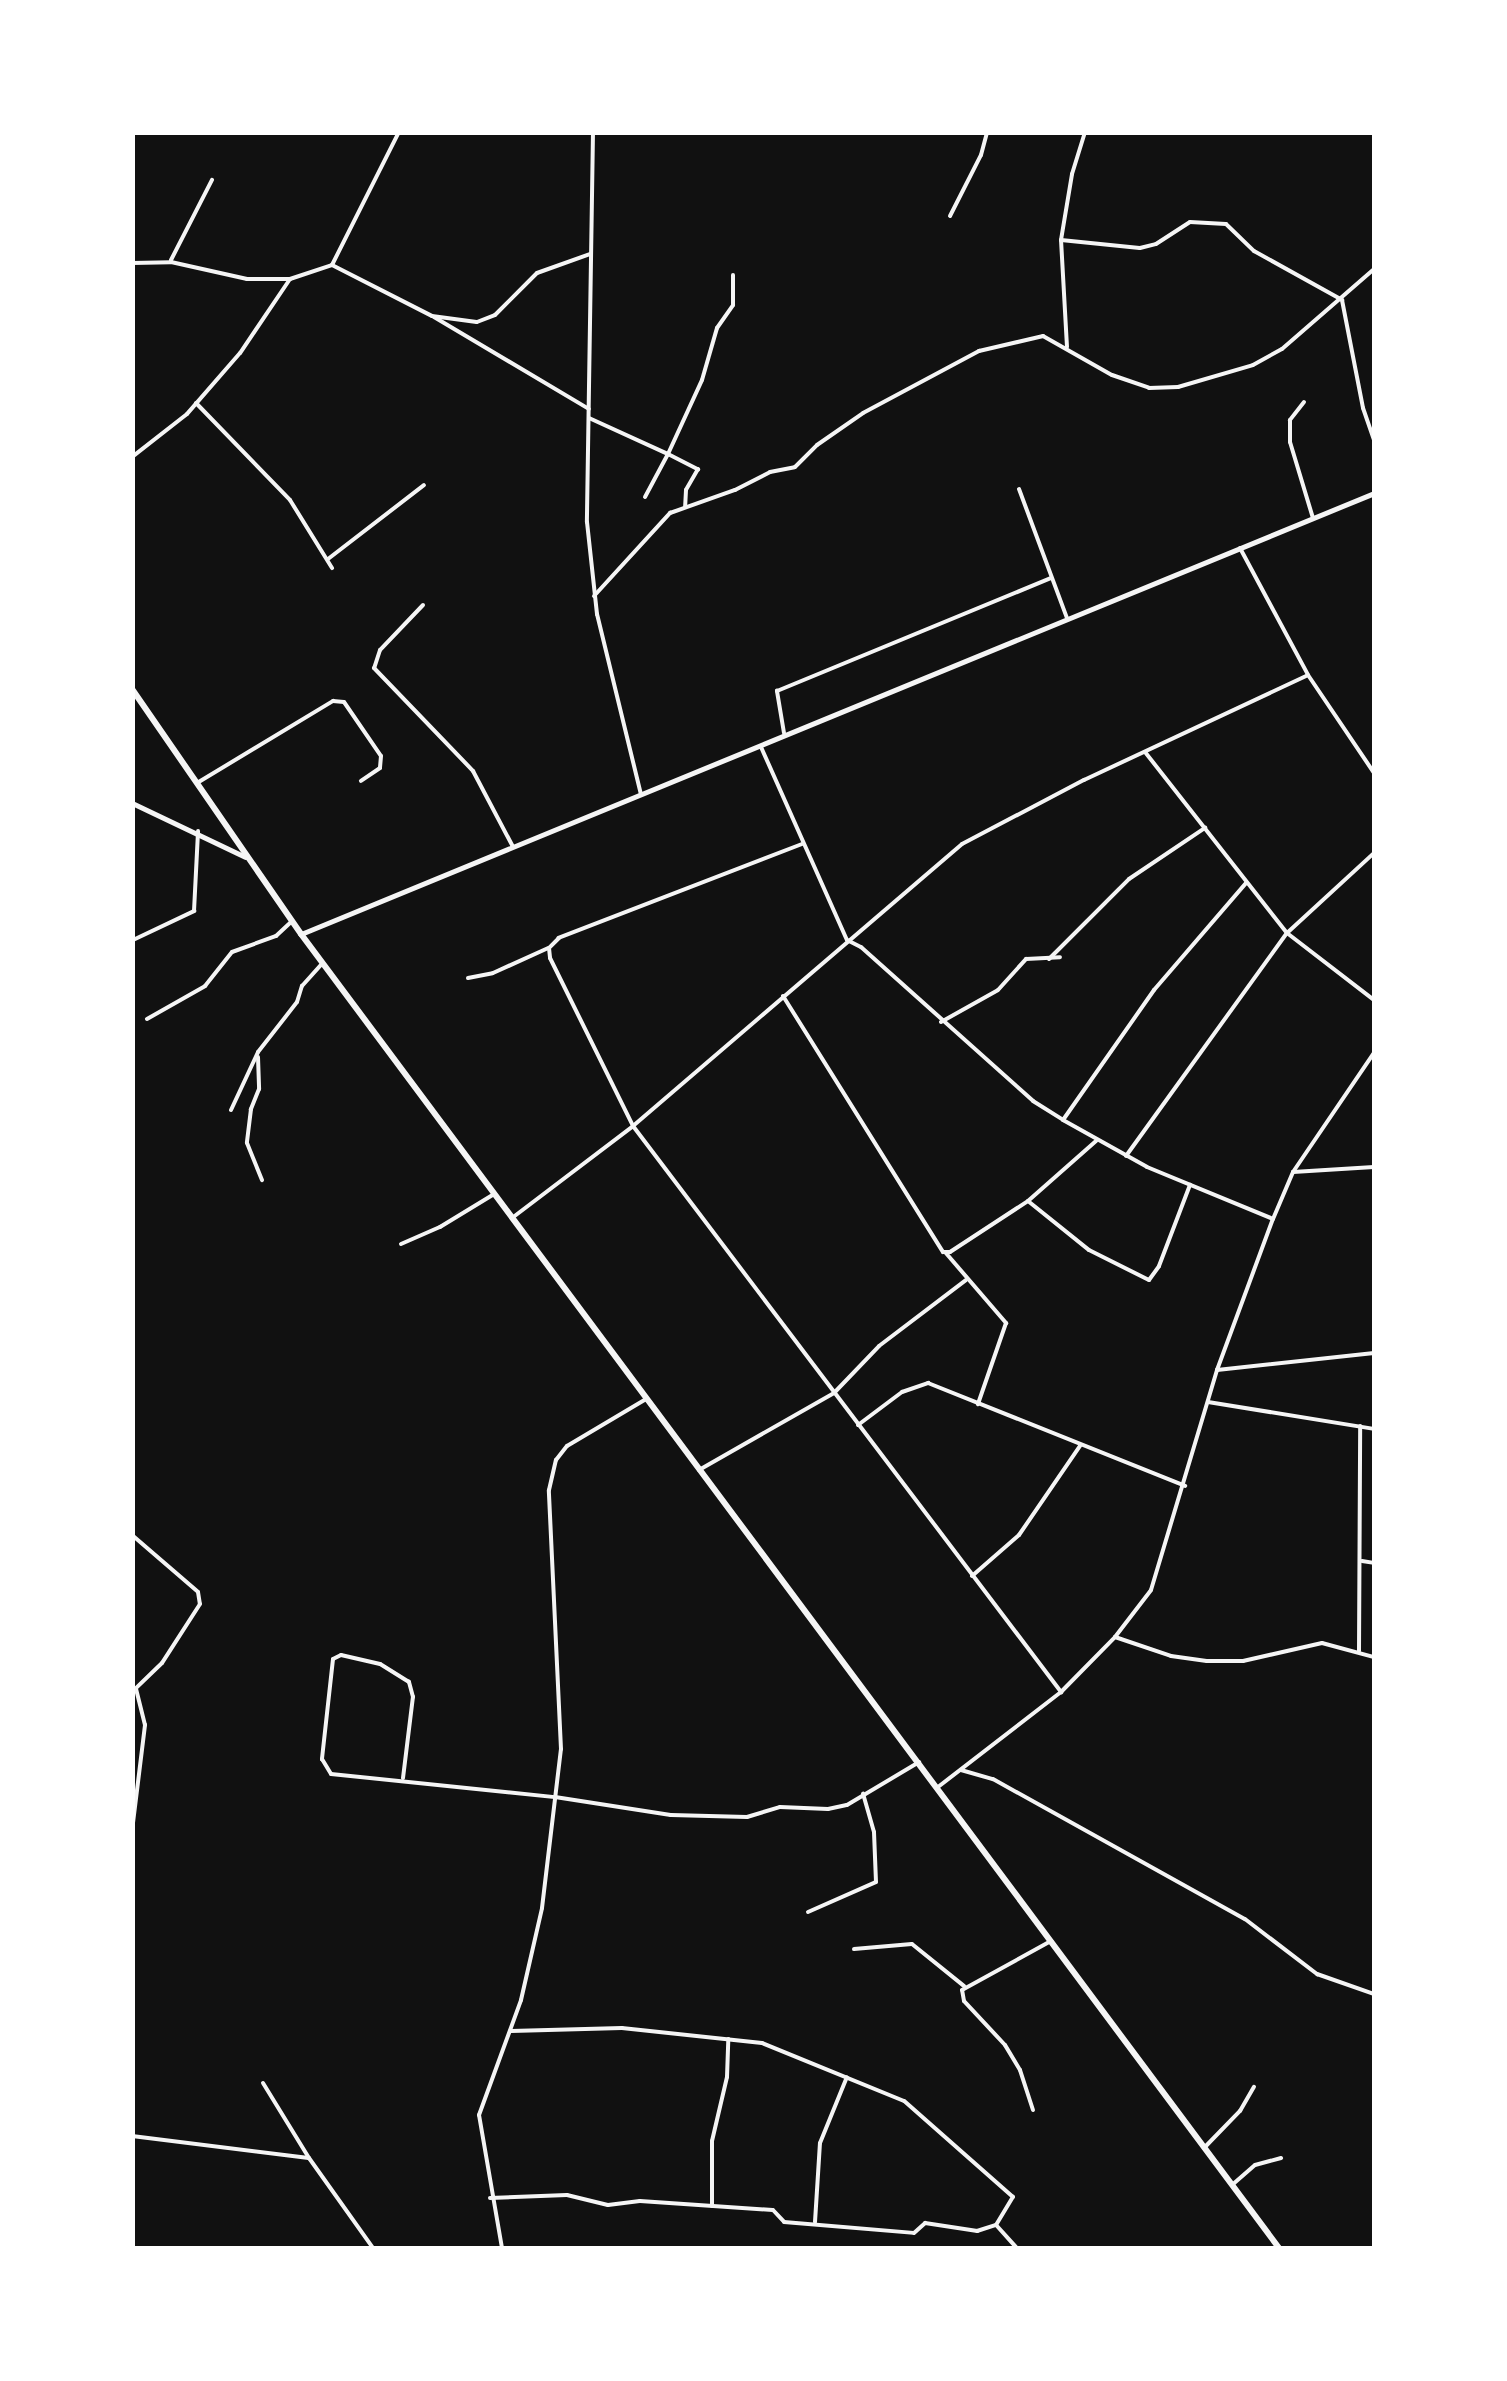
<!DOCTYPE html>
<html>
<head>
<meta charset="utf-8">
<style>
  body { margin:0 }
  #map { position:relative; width:1507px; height:2381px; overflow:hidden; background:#111; font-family:"Alegreya Sans",sans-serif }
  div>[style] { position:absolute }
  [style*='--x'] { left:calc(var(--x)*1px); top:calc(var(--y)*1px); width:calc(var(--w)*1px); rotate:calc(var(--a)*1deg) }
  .minor>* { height:4px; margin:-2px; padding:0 2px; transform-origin:2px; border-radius:2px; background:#f5f5f5 }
  .tertiary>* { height:5px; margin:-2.5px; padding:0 2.5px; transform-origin:2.5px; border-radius:2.5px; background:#f5f5f5 }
  .primary>* { height:6px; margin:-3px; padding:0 3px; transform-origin:3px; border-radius:3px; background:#f5f5f5 }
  span { translate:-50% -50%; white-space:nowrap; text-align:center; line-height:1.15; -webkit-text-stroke:10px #fff; paint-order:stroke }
  .frame { position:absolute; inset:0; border:135px solid #fff; pointer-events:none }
</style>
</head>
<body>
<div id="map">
  <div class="minor">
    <i style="--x:593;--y:132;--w:390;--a:90.9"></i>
    <i style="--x:587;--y:522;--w:93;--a:83.8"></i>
    <i style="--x:597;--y:614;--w:186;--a:76.3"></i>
    <i style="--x:950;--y:216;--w:68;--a:-63.1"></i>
    <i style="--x:981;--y:155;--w:24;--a:-75"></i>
    <i style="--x:1061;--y:240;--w:79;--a:5.8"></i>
    <i style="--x:1140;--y:248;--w:16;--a:-14"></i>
    <i style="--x:1156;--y:244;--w:40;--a:-32.9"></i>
    <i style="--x:1190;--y:222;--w:36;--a:3"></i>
    <i style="--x:1226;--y:224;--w:39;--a:44"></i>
    <i style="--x:1254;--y:251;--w:101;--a:29.1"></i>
    <i style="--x:1342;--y:300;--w:110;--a:79"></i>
    <i style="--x:1363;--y:408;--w:34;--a:71"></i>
    <i style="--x:171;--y:260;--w:90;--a:-62.9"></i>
    <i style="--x:132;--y:263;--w:39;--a:-1"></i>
    <i style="--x:171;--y:262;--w:78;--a:12.6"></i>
    <i style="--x:247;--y:279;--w:43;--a:0"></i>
    <i style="--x:290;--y:279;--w:89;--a:124"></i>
    <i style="--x:240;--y:353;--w:81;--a:131"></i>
    <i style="--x:187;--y:414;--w:70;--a:142"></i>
    <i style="--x:332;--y:265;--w:112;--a:27"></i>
    <i style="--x:432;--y:316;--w:45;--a:7.6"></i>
    <i style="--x:477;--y:322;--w:19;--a:-21"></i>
    <i style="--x:495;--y:315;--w:59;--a:-45"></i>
    <i style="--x:537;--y:273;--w:56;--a:-19.7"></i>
    <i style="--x:290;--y:279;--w:44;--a:-18.4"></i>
    <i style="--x:332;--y:265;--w:149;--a:-63.3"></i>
    <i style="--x:434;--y:317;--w:180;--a:30.7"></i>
    <i style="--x:1067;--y:347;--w:107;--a:-93.2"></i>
    <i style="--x:1061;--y:240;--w:67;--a:-80.5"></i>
    <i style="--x:1072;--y:174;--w:44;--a:-72.8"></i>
    <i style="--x:1304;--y:402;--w:23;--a:128"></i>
    <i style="--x:1290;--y:420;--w:22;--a:90"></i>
    <i style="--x:1290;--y:442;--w:79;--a:73.2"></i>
    <i style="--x:196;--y:403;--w:135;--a:45.9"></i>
    <i style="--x:290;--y:500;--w:80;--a:58.3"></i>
    <i style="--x:589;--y:418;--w:87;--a:24.5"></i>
    <i style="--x:668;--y:454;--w:81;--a:-65.3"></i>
    <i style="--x:702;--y:380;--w:54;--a:-73.9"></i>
    <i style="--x:717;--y:328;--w:28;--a:-55"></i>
    <i style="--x:733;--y:305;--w:30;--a:-90"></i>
    <i style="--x:1019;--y:489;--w:138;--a:69.6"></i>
    <i style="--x:645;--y:497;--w:49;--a:-61.9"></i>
    <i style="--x:668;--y:454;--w:34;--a:27"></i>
    <i style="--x:698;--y:469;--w:24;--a:120"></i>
    <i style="--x:686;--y:490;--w:17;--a:93"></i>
    <i style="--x:1240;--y:548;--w:144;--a:61.8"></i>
    <i style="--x:1308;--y:675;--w:118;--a:56"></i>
    <i style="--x:328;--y:559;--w:121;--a:-37.6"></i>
    <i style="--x:594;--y:596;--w:113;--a:-47.5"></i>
    <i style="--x:670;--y:513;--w:69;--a:-19.5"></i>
    <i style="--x:735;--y:490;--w:39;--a:-27"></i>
    <i style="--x:770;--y:472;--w:25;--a:-11"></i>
    <i style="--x:795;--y:467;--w:31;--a:-45"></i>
    <i style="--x:817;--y:445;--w:56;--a:-34.8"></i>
    <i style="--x:863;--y:413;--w:132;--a:-28.1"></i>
    <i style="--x:979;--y:351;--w:66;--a:-13.2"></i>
    <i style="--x:1043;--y:336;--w:79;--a:29.5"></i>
    <i style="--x:1112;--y:375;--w:39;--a:19"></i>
    <i style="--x:1149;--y:388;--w:29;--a:-2"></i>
    <i style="--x:1178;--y:387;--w:78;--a:-16.3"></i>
    <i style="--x:1253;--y:365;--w:33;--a:-29"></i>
    <i style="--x:1282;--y:349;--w:122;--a:-41"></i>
    <i style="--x:423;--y:605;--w:62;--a:133.7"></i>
    <i style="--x:380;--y:650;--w:19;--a:108"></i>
    <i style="--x:374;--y:668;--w:143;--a:46.1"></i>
    <i style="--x:473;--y:771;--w:84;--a:62.2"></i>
    <i style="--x:784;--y:733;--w:43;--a:-99.5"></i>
    <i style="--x:777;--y:691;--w:296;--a:-22.4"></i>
    <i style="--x:761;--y:747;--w:211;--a:66"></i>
    <i style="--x:847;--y:940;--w:16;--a:27"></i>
    <i style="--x:861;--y:947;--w:231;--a:41.8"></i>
    <i style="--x:1033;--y:1101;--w:36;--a:32"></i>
    <i style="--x:1063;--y:1120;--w:96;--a:29.2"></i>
    <i style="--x:1147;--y:1167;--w:136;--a:22.4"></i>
    <i style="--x:1145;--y:752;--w:230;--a:51.9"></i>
    <i style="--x:1287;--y:933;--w:110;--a:37.6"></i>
    <i style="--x:197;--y:783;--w:159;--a:-31.1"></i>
    <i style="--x:333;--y:701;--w:11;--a:5"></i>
    <i style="--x:344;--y:702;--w:65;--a:55.6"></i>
    <i style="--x:381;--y:756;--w:12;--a:95"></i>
    <i style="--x:380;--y:768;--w:23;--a:146"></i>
    <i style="--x:802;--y:844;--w:261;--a:158.9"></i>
    <i style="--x:559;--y:938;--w:14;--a:135"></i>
    <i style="--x:549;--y:948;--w:10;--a:84"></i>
    <i style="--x:550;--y:958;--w:187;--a:63.7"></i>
    <i style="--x:633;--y:1126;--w:710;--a:52.9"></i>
    <i style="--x:133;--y:940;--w:68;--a:-25.4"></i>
    <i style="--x:194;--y:911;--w:80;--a:-87.1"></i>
    <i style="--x:1049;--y:959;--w:113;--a:-45"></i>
    <i style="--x:1129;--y:879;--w:92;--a:-33.9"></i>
    <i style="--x:468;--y:978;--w:25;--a:-11"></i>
    <i style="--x:493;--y:973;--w:60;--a:-24.4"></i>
    <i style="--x:783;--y:996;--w:302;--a:58"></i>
    <i style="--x:943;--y:1252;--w:7;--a:0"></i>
    <i style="--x:950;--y:1252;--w:93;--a:-33.2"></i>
    <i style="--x:1028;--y:1201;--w:91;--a:-41.4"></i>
    <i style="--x:147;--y:1019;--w:67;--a:-29.6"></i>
    <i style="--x:205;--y:986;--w:43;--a:-51.5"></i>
    <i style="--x:232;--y:952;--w:47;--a:-20"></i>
    <i style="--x:276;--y:936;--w:22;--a:-43"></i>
    <i style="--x:941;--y:1022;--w:65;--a:-29.3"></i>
    <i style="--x:998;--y:990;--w:42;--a:-47.9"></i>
    <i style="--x:1026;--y:959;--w:34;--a:-3"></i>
    <i style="--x:258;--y:1057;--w:32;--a:88"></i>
    <i style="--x:259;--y:1089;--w:22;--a:112"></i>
    <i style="--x:251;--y:1109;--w:34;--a:97"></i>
    <i style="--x:247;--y:1143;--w:40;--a:68"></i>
    <i style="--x:231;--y:1110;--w:64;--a:-65"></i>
    <i style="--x:258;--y:1052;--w:63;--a:-52"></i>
    <i style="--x:297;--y:1002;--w:17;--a:-73"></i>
    <i style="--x:302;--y:986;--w:31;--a:-48"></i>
    <i style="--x:1063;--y:1120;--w:159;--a:-55"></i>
    <i style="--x:1154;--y:990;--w:141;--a:-49.3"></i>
    <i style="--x:1126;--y:1156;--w:275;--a:-54.2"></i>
    <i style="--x:1287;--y:933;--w:118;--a:-42.6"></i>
    <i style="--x:1293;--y:1172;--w:81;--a:-3.5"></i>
    <i style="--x:1028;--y:1201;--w:78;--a:38.8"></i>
    <i style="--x:1089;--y:1250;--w:67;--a:26.6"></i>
    <i style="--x:1149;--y:1280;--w:17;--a:-54"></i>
    <i style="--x:1159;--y:1266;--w:87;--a:-69.1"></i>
    <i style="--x:512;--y:1218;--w:152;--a:-37.2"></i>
    <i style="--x:633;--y:1126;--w:433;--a:-40.6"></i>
    <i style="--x:962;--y:844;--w:138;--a:-27.7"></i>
    <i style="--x:1084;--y:780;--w:247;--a:-25.1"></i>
    <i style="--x:401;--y:1244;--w:43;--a:-23.6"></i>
    <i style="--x:440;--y:1227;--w:63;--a:-31.4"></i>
    <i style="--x:945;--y:1252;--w:94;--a:49.3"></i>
    <i style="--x:1006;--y:1323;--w:86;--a:109.1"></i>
    <i style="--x:1217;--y:1370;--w:158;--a:-6.2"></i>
    <i style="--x:1208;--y:1402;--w:168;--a:9.2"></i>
    <i style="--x:858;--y:1425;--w:55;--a:-36.9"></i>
    <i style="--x:902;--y:1392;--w:28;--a:-19"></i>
    <i style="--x:928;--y:1383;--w:277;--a:21.8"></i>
    <i style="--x:699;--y:1470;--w:155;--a:-29.7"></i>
    <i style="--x:834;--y:1393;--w:65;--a:-46.2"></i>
    <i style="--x:879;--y:1346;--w:109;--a:-37.2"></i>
    <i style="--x:132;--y:1535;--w:87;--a:40.8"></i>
    <i style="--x:198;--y:1592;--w:12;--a:81"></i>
    <i style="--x:200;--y:1604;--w:70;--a:122.8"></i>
    <i style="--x:162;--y:1663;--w:42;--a:136"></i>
    <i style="--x:1362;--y:1561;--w:12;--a:9"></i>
    <i style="--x:972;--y:1576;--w:62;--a:-41.1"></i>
    <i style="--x:1019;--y:1535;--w:108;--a:-55.6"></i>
    <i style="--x:1115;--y:1637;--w:59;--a:18.7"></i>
    <i style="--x:1171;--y:1656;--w:36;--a:8"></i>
    <i style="--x:1207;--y:1661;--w:36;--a:0"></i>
    <i style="--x:1243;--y:1661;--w:81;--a:-12.8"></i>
    <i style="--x:1322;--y:1643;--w:54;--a:15.1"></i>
    <i style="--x:1359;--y:1651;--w:225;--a:-89.7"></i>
    <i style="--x:961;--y:1770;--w:33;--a:16"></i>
    <i style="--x:993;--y:1779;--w:288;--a:29.1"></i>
    <i style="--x:1245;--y:1919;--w:91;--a:37.4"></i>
    <i style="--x:1317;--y:1974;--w:60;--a:19.3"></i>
    <i style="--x:403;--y:1778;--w:82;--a:-83"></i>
    <i style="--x:413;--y:1697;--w:16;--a:-105"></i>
    <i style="--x:409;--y:1682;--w:34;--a:-148"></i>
    <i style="--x:380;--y:1664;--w:40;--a:-167"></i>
    <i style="--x:341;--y:1655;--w:9;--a:153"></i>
    <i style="--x:333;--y:1659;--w:101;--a:96.3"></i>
    <i style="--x:322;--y:1759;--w:17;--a:59"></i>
    <i style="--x:331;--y:1774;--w:225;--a:5.9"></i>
    <i style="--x:555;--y:1797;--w:117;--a:8.8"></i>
    <i style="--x:671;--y:1815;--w:76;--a:1.5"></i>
    <i style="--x:747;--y:1817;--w:34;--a:-17"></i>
    <i style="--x:780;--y:1807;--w:48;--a:2.4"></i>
    <i style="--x:828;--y:1809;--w:19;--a:-12"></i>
    <i style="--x:847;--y:1805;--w:84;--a:-30.8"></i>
    <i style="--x:938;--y:1787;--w:155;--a:-37.7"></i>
    <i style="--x:1061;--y:1692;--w:77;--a:-45.5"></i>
    <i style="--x:1115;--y:1637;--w:59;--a:-52.5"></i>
    <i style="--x:1151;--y:1590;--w:230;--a:-73.3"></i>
    <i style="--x:1217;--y:1370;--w:161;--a:-69.7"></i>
    <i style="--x:1273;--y:1219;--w:51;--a:-66.9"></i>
    <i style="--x:1293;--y:1172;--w:144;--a:-55.8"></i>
    <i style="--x:132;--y:1831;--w:107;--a:-83"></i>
    <i style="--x:145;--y:1725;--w:37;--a:-104"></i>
    <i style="--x:808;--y:1912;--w:74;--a:-23.8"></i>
    <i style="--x:876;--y:1882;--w:50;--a:-92.3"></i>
    <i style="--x:874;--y:1832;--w:40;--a:-106"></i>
    <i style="--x:854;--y:1949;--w:58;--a:-4.9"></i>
    <i style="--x:912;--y:1944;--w:67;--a:38.9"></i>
    <i style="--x:263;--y:2083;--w:88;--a:58.5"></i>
    <i style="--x:1033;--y:2110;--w:42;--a:-108"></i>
    <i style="--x:1020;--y:2070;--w:29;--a:-121"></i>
    <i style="--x:1005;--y:2045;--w:60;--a:-133"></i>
    <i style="--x:964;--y:2001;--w:11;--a:-100"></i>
    <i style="--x:962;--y:1990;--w:102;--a:-28.8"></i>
    <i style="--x:132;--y:2136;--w:178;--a:7.1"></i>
    <i style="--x:309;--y:2158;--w:110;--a:54.6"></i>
    <i style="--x:1204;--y:2148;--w:52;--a:-45.8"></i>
    <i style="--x:1240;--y:2111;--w:28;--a:-60"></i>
    <i style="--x:1232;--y:2185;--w:30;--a:-41"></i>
    <i style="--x:1255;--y:2165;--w:27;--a:-15"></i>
    <i style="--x:490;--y:2198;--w:77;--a:-2.2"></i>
    <i style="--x:567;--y:2195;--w:42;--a:13.7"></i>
    <i style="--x:608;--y:2205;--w:32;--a:-7"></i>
    <i style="--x:640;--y:2201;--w:133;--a:3.9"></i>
    <i style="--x:773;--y:2210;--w:16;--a:47"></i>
    <i style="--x:784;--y:2222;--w:130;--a:4.8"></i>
    <i style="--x:914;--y:2233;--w:15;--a:-42"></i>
    <i style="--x:925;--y:2223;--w:53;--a:8.7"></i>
    <i style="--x:977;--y:2231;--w:20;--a:-18"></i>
    <i style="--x:996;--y:2225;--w:33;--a:-59"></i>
    <i style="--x:1013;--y:2197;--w:145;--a:-138.6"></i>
    <i style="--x:904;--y:2101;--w:153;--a:-157.8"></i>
    <i style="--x:762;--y:2043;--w:141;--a:-173.9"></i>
    <i style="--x:622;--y:2028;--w:111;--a:178.5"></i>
    <i style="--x:712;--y:2206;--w:65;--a:-90"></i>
    <i style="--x:712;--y:2141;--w:66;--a:-76.8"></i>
    <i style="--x:727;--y:2077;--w:38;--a:-88"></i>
    <i style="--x:815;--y:2222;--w:79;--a:-86.4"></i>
    <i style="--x:820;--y:2143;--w:71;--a:-67.8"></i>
    <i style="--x:997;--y:2226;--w:30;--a:48"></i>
    <i style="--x:502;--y:2248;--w:135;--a:-99.8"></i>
    <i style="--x:479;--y:2115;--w:122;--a:-69.9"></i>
    <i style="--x:521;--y:2000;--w:94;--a:-77.1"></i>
    <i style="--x:542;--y:1908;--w:160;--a:-83.2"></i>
    <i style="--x:561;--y:1749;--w:259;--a:-92.7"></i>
    <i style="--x:549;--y:1490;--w:31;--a:-77"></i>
    <i style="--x:556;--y:1460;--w:18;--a:-52"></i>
    <i style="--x:567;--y:1446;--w:92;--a:-30.7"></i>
    <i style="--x:1362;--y:2248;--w:3;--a:0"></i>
  </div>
  <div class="tertiary">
    <i style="--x:132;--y:803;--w:125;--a:25.5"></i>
    <i style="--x:301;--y:934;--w:1160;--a:-22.34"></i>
  </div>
  <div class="primary">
    <i style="--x:132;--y:689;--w:298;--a:55.4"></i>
    <i style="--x:301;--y:934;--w:1638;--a:53.34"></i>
  </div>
  <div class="frame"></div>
</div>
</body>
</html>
